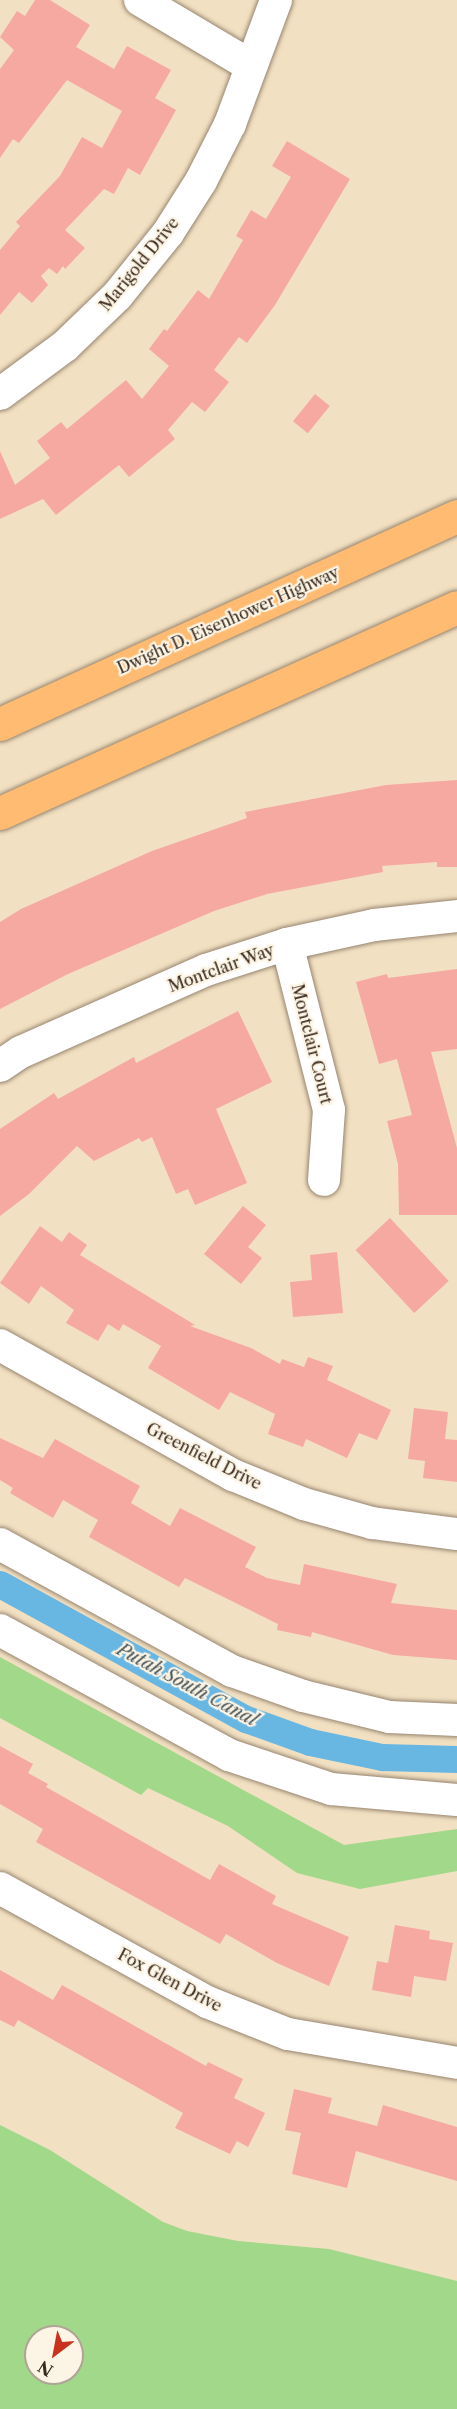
<!DOCTYPE html>
<html>
<head>
<meta charset="utf-8">
<style>
  body { margin:0 }
  #map { position:relative; width:457px; height:2409px; overflow:hidden; background:#f2e0c2; font-family:"Libre Caslon Text",serif }
  div>[style] { position:absolute }
  [style*='--x'] { left:calc(var(--x)*1px); top:calc(var(--y)*1px); width:calc(var(--w)*1px); rotate:calc(var(--a)*1deg) }
  .green>* { inset:0; background:#a2d889 }
  .canal>* { height:27px; margin:-13.5px; padding:0 13.5px; transform-origin:13.5px; border-radius:13.5px; background:#68b6e2 }
  .building>* { inset:0; background:#f6a9a0; transform-origin:0 0 }
  .roads { filter:drop-shadow(0 0 2px #968570) drop-shadow(0 0 2px #968570) }
  .minor>* { height:32px; margin:-16px; padding:0 16px; transform-origin:16px; border-radius:16px; background:#fff }
  .highway>* { height:33px; margin:-16.5px; padding:0 16.5px; transform-origin:16.5px; border-radius:16.5px; background:#ffbb71 }
  span { translate:-50% -50%; white-space:nowrap; text-align:center; line-height:1.15; -webkit-text-stroke:4.5px #fcf5e5; paint-order:stroke }
  .street-label { font-size:16px; color:#3b2a1e }
  .water-label { font-size:18px; color:#485459; font-style:italic }
  .north { position:absolute; left:24px; top:2325px; width:60px; height:60px; box-sizing:border-box; background:#fcf5e5; border:2px solid #afa495; border-radius:50%; rotate:212deg; font-size:16px; font-weight:700; line-height:24px; text-align:center; color:#3b2a1e }
  .north::after { content:''; display:block; margin:auto; width:21px; height:27px; background:#c8321e; clip-path:polygon(50% 0,100% 100%,50% 72%,0 100%) }
</style>
</head>
<body>
<div id="map">
  <div class="green">
    <i style="clip-path:polygon(0 1657px,344px 1845px,457px 1829px,457px 1871px,360px 1889px,297px 1873px,228px 1826px,148px 1788px,141px 1795px,0 1718px)"></i>
    <i style="clip-path:polygon(evenodd,0 2125px,50px 2150px,163px 2222px,187px 2231px,238px 2241px,329px 2249px,457px 2281px,457px 2409px,0 2409px,0 2125px,36px 2337px,72px 2337px,72px 2373px,36px 2373px,36px 2337px)"></i>
  </div>
  <div class="canal">
    <i style="--x:0;--y:1584;--w:281;--a:28.8"></i>
    <i style="--x:246;--y:1719;--w:68;--a:19.8"></i>
    <i style="--x:310;--y:1742;--w:74;--a:11.8"></i>
    <i style="--x:382;--y:1757;--w:75;--a:1.5"></i>
  </div>
  <div class="building">
    <i style="clip-path:polygon(35px 0,50px 0,90px 25px,76px 47px,114px 69px,127px 46px,171px 70px,155px 98px,176px 110px,140px 175px,128px 168px,114px 194px,104px 189px,65px 230px,85px 248px,65px 269px,63px 266px,57px 274px,49px 268px,41px 276px,48px 285px,32px 303px,19px 292px,0 315px,0 250px,20px 226px,16px 222px,60px 176px,82px 137px,102px 148px,122px 111px,67px 80px,19px 143px,13px 139px,0 158px,0 69px,14px 50px,0 37px,17px 11px,25px 16px)"></i>
    <i style="clip-path:polygon(287px 141px,350px 179px,275px 305px,247px 343px,239px 337px,214px 370px,229px 382px,205px 412px,192px 402px,168px 430px,175px 439px,129px 477px,119px 465px,56px 515px,43px 499px,0 519px,0 451px,15px 485px,50px 458px,37px 441px,61px 422px,67px 429px,126px 380px,142px 399px,169px 366px,149px 349px,164px 329px,167px 331px,198px 290px,209px 299px,243px 240px,236px 236px,251px 210px,266px 219px,291px 177px,272px 166px)"></i>
    <i style="left:315px;top:394px;width:19px;height:35px;rotate:39deg"></i>
    <i style="clip-path:polygon(457px 780px,457px 867px,437px 867px,437px 862px,382px 866px,383px 872px,267px 894px,214px 911px,68px 974px,0 1009px,0 922px,21px 909px,152px 851px,247px 818px,245px 812px,386px 785px)"></i>
    <i style="clip-path:polygon(457px 969px,457px 1049px,431px 1052px,457px 1148px,457px 1215px,399px 1215px,398px 1164px,387px 1121px,412px 1115px,397px 1059px,379px 1064px,356px 982px,387px 974px,388px 978px)"></i>
    <i style="clip-path:polygon(238px 1011px,272px 1082px,216px 1109px,247px 1183px,195px 1205px,188px 1189px,176px 1194px,152px 1137px,142px 1142px,139px 1138px,94px 1161px,77px 1146px,29px 1194px,0 1216px,0 1129px,54px 1093px,58px 1099px,134px 1057px,136px 1063px)"></i>
    <i style="clip-path:polygon(243px 1206px,266px 1225px,248px 1247px,262px 1258px,241px 1284px,204px 1254px)"></i>
    <i style="left:390px;top:1218px;width:86px;height:47px;rotate:47deg"></i>
    <i style="clip-path:polygon(40px 1226px,62px 1242px,69px 1232px,87px 1245px,80px 1255px,195px 1325px,190px 1326px,251px 1348px,280px 1364px,282px 1359px,304px 1367px,308px 1357px,333px 1366px,327px 1380px,391px 1410px,377px 1440px,359px 1433px,347px 1458px,306px 1439px,303px 1447px,268px 1434px,275px 1414px,230px 1392px,219px 1410px,148px 1368px,161px 1346px,123px 1324px,119px 1331px,108px 1324px,98px 1341px,66px 1323px,74px 1310px,41px 1286px,29px 1304px,0 1283px)"></i>
    <i style="clip-path:polygon(337px 1252px,343px 1313px,293px 1317px,290px 1282px,312px 1280px,310px 1255px)"></i>
    <i style="clip-path:polygon(414px 1408px,448px 1412px,445px 1439px,457px 1440px,457px 1482px,423px 1478px,425px 1461px,408px 1459px)"></i>
    <i style="clip-path:polygon(0 1438px,43px 1458px,55px 1439px,140px 1486px,131px 1503px,170px 1526px,180px 1508px,256px 1547px,245px 1567px,267px 1578px,300px 1585px,304px 1564px,397px 1584px,391px 1603px,457px 1610px,457px 1660px,393px 1655px,312px 1632px,311px 1637px,277px 1630px,278px 1624px,185px 1578px,179px 1587px,89px 1537px,98px 1520px,63px 1500px,53px 1518px,10px 1493px,13px 1488px,0 1480px)"></i>
    <i style="clip-path:polygon(0 1746px,33px 1764px,28px 1773px,48px 1784px,46px 1787px,210px 1880px,219px 1864px,276px 1896px,272px 1904px,349px 1937px,329px 1986px,277px 1963px,226px 1934px,220px 1944px,36px 1842px,43px 1829px,0 1804px)"></i>
    <i style="clip-path:polygon(395px 1925px,430px 1931px,429px 1939px,453px 1943px,446px 1981px,414px 1976px,411px 1997px,372px 1990px,377px 1961px,388px 1963px)"></i>
    <i style="clip-path:polygon(0 1970px,53px 2000px,62px 1985px,206px 2066px,208px 2062px,243px 2079px,234px 2098px,265px 2113px,248px 2147px,237px 2141px,230px 2154px,175px 2128px,183px 2113px,18px 2020px,14px 2027px,0 2020px)"></i>
    <i style="clip-path:polygon(294px 2089px,332px 2098px,328px 2113px,377px 2126px,383px 2105px,457px 2127px,457px 2181px,356px 2151px,347px 2188px,292px 2174px,301px 2133px,285px 2130px)"></i>
  </div>
  <div class="roads">
    <div class="minor">
      <i style="--x:140;--y:0;--w:129;--a:30.7"></i>
      <i style="--x:0;--y:394;--w:81;--a:-36.4"></i>
      <i style="--x:65;--y:346;--w:72;--a:-43.9"></i>
      <i style="--x:117;--y:296;--w:81;--a:-51"></i>
      <i style="--x:168;--y:233;--w:62;--a:-57.6"></i>
      <i style="--x:201;--y:181;--w:64;--a:-63"></i>
      <i style="--x:230;--y:124;--w:132;--a:-69.6"></i>
      <i style="--x:287;--y:944;--w:171;--a:75.8"></i>
      <i style="--x:329;--y:1110;--w:70;--a:94.1"></i>
      <i style="--x:0;--y:1066;--w:25;--a:-34"></i>
      <i style="--x:21;--y:1052;--w:202;--a:-23.9"></i>
      <i style="--x:206;--y:970;--w:85;--a:-17.8"></i>
      <i style="--x:287;--y:944;--w:89;--a:-12.3"></i>
      <i style="--x:374;--y:925;--w:83;--a:-6.2"></i>
      <i style="--x:0;--y:1345;--w:267;--a:29.2"></i>
      <i style="--x:233;--y:1475;--w:77;--a:22.2"></i>
      <i style="--x:304;--y:1504;--w:71;--a:15.6"></i>
      <i style="--x:372;--y:1523;--w:86;--a:7.4"></i>
      <i style="--x:0;--y:1544;--w:264;--a:28.7"></i>
      <i style="--x:232;--y:1671;--w:75;--a:19.4"></i>
      <i style="--x:303;--y:1696;--w:89;--a:13.7"></i>
      <i style="--x:389;--y:1717;--w:68;--a:2.5"></i>
      <i style="--x:0;--y:1630;--w:261;--a:28.6"></i>
      <i style="--x:229;--y:1755;--w:108;--a:18.4"></i>
      <i style="--x:331;--y:1789;--w:126;--a:5"></i>
      <i style="--x:0;--y:1888;--w:236;--a:28.8"></i>
      <i style="--x:207;--y:2002;--w:87;--a:21.6"></i>
      <i style="--x:288;--y:2034;--w:171;--a:9.7"></i>
    </div>
    <div class="highway">
      <i style="--x:0;--y:724;--w:502;--a:-24.47"></i>
      <i style="--x:0;--y:813;--w:501;--a:-24.26"></i>
    </div>
  </div>
  <div class="street-label">
    <span style="left:139px;top:264px;rotate:-51deg">Marigold Drive</span>
    <span style="left:228px;top:620px;rotate:-24deg">Dwight D. Eisenhower Highway</span>
    <span style="left:221px;top:968px;rotate:-20deg">Montclair Way</span>
    <span style="left:312px;top:1044px;rotate:76deg">Montclair Court</span>
    <span style="left:204px;top:1456px;rotate:27deg">Greenfield Drive</span>
    <span style="left:170px;top:1980px;rotate:28deg">Fox Glen Drive</span>
  </div>
  <div class="water-label">
    <span style="left:187px;top:1685px;rotate:28deg">Putah South Canal</span>
  </div>
  <div class="north">N</div>
</div>
</body>
</html>
